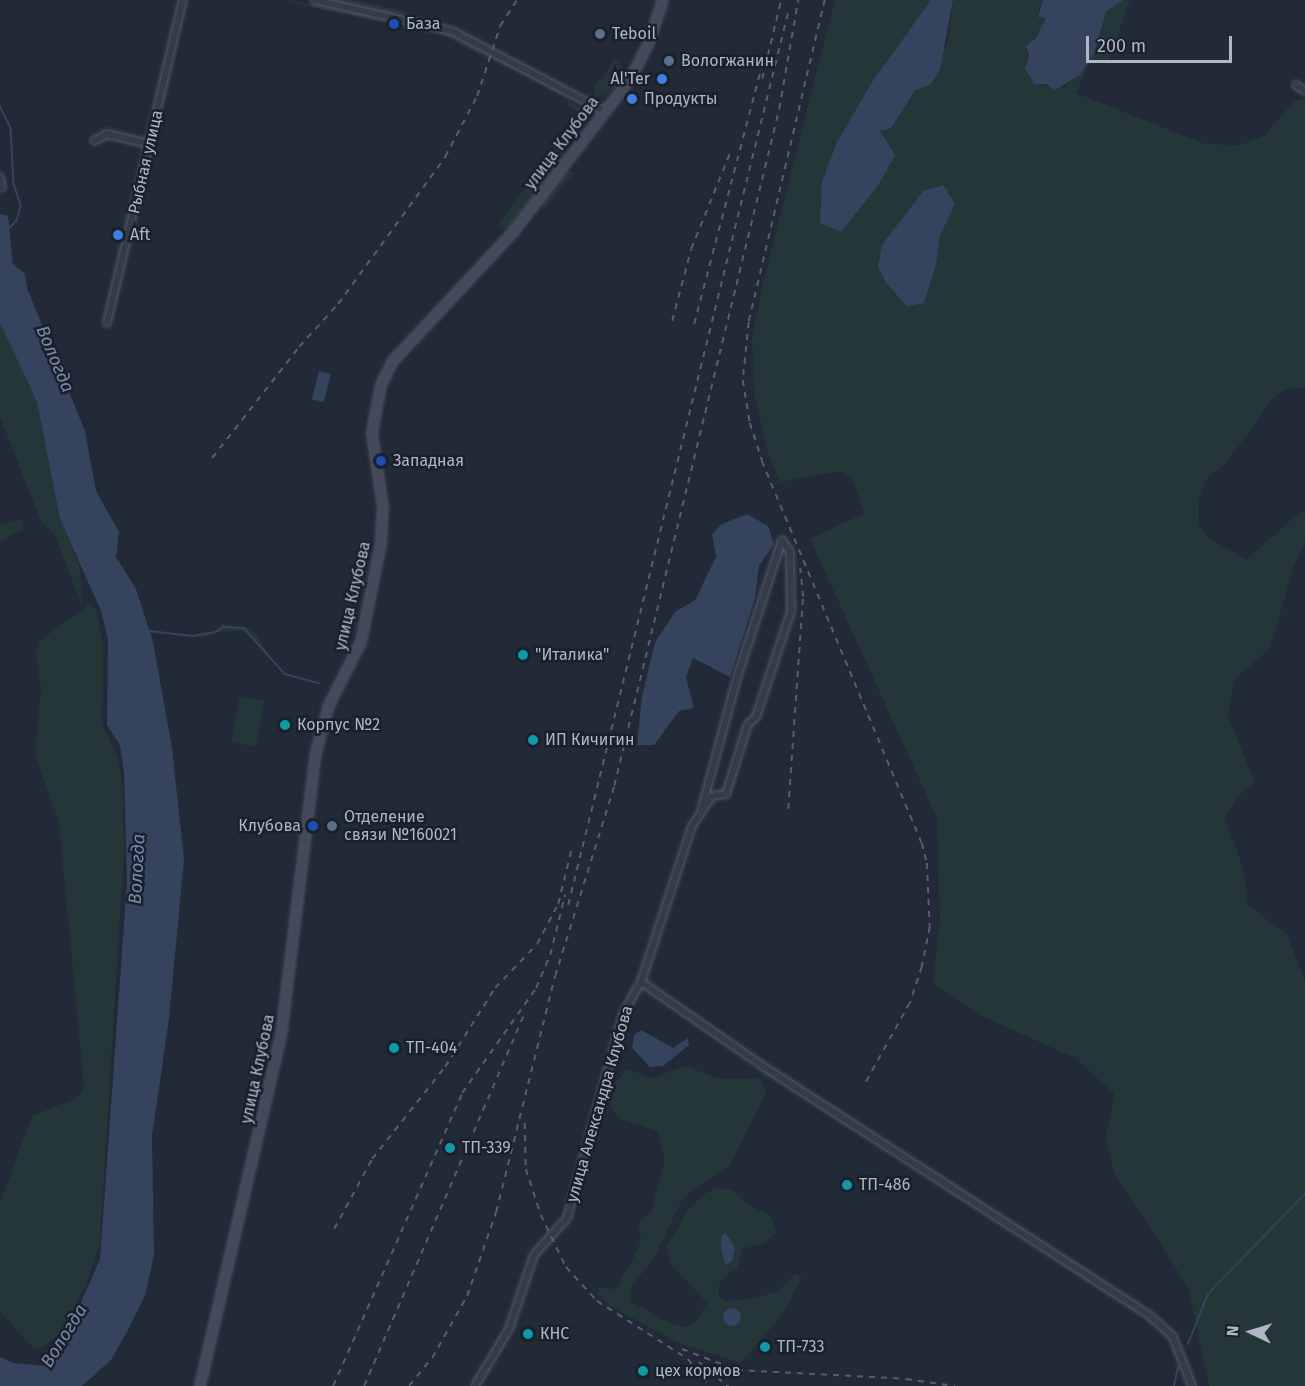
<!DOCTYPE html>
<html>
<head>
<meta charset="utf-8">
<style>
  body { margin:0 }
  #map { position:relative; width:1305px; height:1386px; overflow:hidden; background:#222937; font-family:"Fira Sans",sans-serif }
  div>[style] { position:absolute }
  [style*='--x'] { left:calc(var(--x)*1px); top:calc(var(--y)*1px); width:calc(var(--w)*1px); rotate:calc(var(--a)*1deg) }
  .green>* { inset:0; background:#253639; transform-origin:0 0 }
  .water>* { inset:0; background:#36435e; transform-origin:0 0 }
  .round { border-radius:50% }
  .stream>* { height:1.5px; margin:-0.75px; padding:0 0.75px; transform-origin:0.75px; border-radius:0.75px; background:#36435e }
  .roads { filter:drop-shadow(0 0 2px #535966) drop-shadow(0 0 2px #535966) }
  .minor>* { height:6px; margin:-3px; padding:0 3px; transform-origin:3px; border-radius:3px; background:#353b48 }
  .secondary>* { height:8px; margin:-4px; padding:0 4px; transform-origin:4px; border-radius:4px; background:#434a5b }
  .rail>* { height:1.5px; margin-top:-0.75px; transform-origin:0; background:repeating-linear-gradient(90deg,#575f6f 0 6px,transparent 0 12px) }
  .dots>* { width:16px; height:16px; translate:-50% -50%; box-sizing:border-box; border:3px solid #1b202d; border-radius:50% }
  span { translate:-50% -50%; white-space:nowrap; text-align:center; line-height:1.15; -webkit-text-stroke:5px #1b202d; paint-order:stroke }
  .poi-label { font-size:16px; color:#b0b6c4 }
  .left { translate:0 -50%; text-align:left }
  .right { translate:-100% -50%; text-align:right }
  .street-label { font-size:16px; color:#b0b6c4 }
  .water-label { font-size:18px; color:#798aab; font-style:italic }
  .north { position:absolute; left:1221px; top:1302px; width:60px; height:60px; -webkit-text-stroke:4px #1b202d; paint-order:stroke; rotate:274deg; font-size:16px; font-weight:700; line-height:24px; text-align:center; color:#b0b6c4 }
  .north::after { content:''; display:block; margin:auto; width:21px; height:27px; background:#b0b6c4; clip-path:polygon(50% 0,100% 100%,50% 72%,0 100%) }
  .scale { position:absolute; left:1086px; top:36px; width:146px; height:27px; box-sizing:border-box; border:3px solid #b0b6c4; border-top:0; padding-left:8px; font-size:18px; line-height:21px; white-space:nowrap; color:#b0b6c4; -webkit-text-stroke:4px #1b202d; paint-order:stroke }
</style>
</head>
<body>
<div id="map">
  <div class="green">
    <i style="clip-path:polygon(288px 0,371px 15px,387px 23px,288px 2px)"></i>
    <i style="clip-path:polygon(325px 0,358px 0,410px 13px,388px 13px)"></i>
    <i style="clip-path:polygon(evenodd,835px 0,931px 0,872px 82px,837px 142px,822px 181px,841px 232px,854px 212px,879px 131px,891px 128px,916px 91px,931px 84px,948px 41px,953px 0,1043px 0,1038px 12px,1047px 17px,1028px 50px,1025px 68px,1032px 81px,1051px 87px,1065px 87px,1070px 78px,1081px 74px,1106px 12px,1123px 0,1130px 0,1108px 64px,1090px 60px,1076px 93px,1205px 144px,1240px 145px,1264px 136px,1295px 100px,1305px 99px,1305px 388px,1285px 389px,1272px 400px,1227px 462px,1205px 481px,1199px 500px,1199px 526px,1211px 539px,1246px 560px,1301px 511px,1305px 514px,1305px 542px,1293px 569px,1270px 648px,1234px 680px,1228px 715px,1255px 783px,1237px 797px,1225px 818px,1243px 868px,1248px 905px,1287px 935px,1305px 981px,1305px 1386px,1209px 1386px,1188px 1287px,1114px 1172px,1106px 1139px,1114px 1094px,1077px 1059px,984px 1017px,933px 984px,940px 918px,937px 818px,810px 539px,864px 513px,853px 481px,842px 471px,780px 482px,767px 451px,754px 391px,752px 339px,761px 292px,835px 0,944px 185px,955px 204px,939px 238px,937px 261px,925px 290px,899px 222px,923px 191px,944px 185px)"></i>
    <i style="clip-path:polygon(438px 29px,491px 54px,490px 59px,438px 33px)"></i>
    <i style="clip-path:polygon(494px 55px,560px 91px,562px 95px,493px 60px)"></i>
    <i style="clip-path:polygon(615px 57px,620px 60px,622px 71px,628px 74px,610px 93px,597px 98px,593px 85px,602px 78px)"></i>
    <i style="clip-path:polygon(569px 102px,586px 111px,566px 142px,567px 152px,510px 227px,502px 229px,498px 224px,582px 114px,566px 105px)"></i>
    <i style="clip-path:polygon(564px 170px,574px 173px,544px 209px,541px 201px)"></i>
    <i style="clip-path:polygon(0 323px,37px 402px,60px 519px,80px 567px,82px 606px,54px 533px,42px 523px,0 417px)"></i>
    <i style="clip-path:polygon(21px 519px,24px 529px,0 541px,0 526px)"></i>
    <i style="clip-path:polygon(90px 604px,96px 609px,103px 647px,102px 724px,118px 758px,123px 790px,124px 851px,100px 1243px,88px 1280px,62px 1332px,45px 1345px,34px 1349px,0 1311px,0 1203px,32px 1116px,77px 1098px,84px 1088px,59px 822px,35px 755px,41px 689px,36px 653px,39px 641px)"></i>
    <i style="clip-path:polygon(222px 624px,252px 628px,275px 664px,248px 633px,242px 631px,223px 631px,200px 638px,183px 636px,215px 631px)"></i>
    <i style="left:240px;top:696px;width:25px;height:47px;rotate:11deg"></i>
    <i style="clip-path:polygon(685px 1066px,721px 1079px,760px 1078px,766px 1093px,729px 1167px,689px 1192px,681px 1202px,656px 1254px,631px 1288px,630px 1301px,670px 1323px,682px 1327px,694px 1324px,707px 1303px,670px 1263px,667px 1247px,689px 1208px,704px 1194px,717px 1188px,733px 1190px,748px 1205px,771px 1216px,777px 1232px,765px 1243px,742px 1249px,737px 1269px,726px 1275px,719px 1285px,719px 1297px,727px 1301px,757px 1298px,778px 1291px,796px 1273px,802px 1277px,783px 1314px,741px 1363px,676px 1342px,609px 1305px,597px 1294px,599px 1287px,616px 1289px,636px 1253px,641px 1240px,638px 1223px,651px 1212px,665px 1160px,657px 1131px,619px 1118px,613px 1111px,609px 1099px,612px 1086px,628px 1069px,652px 1078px)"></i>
  </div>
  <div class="water">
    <i style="clip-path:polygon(931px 0,953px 0,940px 70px,931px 84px,915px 91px,891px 128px,880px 131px,895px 155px,879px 184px,841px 232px,820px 223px,822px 181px,837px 142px,872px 82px)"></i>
    <i style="clip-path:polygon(1043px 0,1123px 0,1106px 12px,1094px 53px,1081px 74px,1055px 90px,1046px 84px,1034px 84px,1025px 68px,1029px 55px,1026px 46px,1036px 38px,1046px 18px,1038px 17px)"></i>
    <i style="clip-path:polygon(944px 185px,955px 204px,939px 238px,937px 261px,924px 303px,907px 306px,886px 283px,878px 267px,882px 245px,923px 191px)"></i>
    <i style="clip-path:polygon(0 214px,8px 216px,13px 264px,25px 274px,27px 288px,85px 431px,96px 491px,119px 532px,116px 557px,136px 589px,153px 642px,172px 748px,184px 859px,169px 1019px,152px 1136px,154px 1255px,145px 1296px,128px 1330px,111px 1360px,82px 1386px,0 1386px,0 1357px,13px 1363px,47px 1366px,71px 1325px,100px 1259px,127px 882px,124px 772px,120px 745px,107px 725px,108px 639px,101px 611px,60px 519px,37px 402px,0 323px)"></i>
    <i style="left:319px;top:371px;width:12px;height:29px;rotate:14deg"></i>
    <i style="clip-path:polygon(747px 514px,768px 526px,774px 544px,759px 566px,755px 598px,730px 677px,693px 658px,686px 677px,694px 708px,679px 711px,654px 745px,637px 745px,642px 697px,655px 642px,675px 612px,695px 600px,716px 557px,712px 534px,722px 524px)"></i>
    <i style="clip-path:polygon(641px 1030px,673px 1048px,688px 1038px,689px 1045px,663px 1066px,650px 1067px,632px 1048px,634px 1035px)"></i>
    <i style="clip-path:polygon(726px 1233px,735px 1248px,732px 1261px,725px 1265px,721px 1248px,722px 1235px)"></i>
    <i class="round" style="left:723px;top:1308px;width:18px;height:18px"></i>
  </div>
  <div class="stream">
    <i style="--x:0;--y:106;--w:25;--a:64"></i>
    <i style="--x:11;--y:129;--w:55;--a:86.9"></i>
    <i style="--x:14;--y:184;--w:23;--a:72"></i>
    <i style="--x:21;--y:206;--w:16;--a:105"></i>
    <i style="--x:17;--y:221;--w:10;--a:135"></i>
    <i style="--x:149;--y:631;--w:44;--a:6.5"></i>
    <i style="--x:193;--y:636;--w:23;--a:-10"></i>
    <i style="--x:216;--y:632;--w:9;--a:-36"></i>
    <i style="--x:223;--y:627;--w:21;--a:3"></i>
    <i style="--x:244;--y:628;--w:62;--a:48.3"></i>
    <i style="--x:285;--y:674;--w:35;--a:15"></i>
    <i style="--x:1188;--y:1344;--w:54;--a:-68.2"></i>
    <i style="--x:1208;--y:1294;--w:139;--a:-45.9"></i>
    <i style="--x:1174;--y:1386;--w:19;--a:-78"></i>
  </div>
  <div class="roads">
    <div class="minor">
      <i style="--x:314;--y:0;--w:141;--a:12.7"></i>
      <i style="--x:452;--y:31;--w:172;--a:27.8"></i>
      <i style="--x:1296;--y:85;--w:11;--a:34"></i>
      <i style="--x:94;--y:141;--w:15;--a:-28"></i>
      <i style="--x:107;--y:134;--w:44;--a:13.1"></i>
      <i style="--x:0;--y:177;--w:11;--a:80"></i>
      <i style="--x:107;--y:323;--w:332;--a:-76.8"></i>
      <i style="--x:641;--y:982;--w:150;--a:34.6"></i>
      <i style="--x:764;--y:1067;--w:459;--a:32.8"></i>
      <i style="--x:1150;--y:1316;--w:31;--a:42"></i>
      <i style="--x:1173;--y:1337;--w:53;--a:68.8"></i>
      <i style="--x:475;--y:1386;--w:66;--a:-59.2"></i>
      <i style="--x:509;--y:1329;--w:78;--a:-71.3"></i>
      <i style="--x:534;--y:1255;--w:50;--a:-48.3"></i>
      <i style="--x:567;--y:1218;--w:212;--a:-74.6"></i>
      <i style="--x:623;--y:1014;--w:37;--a:-61"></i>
      <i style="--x:641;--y:982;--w:164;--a:-71.9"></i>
      <i style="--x:692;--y:826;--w:36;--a:-56"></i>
      <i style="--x:712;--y:796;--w:14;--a:-8"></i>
      <i style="--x:726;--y:794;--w:73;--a:-72.6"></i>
      <i style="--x:748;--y:724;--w:11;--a:-41"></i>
      <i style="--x:756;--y:717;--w:112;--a:-71.7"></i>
      <i style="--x:791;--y:611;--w:59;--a:-91"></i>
      <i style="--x:790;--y:552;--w:14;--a:-124"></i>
      <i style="--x:782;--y:540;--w:145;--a:108.1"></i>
      <i style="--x:737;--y:678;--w:135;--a:105.1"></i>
    </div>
    <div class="secondary">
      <i style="--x:200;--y:1386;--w:359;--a:-77"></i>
      <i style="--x:281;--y:1036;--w:286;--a:-83"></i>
      <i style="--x:316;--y:752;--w:49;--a:-74.5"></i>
      <i style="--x:329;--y:705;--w:71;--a:-63.1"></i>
      <i style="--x:361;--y:642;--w:101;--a:-78.6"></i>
      <i style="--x:381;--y:543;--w:36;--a:-87"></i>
      <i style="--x:383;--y:507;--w:75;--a:-98.5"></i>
      <i style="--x:372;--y:433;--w:49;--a:-79.4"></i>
      <i style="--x:381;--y:385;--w:25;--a:-64"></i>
      <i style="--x:392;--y:362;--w:179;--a:-47"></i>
      <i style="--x:514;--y:231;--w:193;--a:-52.6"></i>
      <i style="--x:631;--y:78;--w:37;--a:-63"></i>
      <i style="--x:648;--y:45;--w:47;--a:-71.6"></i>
    </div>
  </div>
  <div class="rail">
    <i style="--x:825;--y:0;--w:331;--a:103.3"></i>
    <i style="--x:749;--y:322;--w:58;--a:95.9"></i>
    <i style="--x:743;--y:380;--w:44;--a:80.8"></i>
    <i style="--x:750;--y:423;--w:40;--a:72"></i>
    <i style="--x:762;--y:461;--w:414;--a:67.3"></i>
    <i style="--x:922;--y:843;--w:21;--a:76"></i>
    <i style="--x:927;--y:863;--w:64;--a:87.3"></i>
    <i style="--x:930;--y:927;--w:41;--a:101.3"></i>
    <i style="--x:922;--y:967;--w:38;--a:108"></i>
    <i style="--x:910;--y:1003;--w:95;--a:119"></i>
    <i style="--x:762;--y:79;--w:81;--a:-76.5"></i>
    <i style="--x:672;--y:321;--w:74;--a:-75.2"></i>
    <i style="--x:691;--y:249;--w:104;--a:-67.9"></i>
    <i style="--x:694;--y:324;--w:264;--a:-75.3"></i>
    <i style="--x:212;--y:458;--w:141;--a:-51.9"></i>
    <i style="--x:299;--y:347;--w:58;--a:-47.8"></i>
    <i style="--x:338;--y:304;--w:182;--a:-53.9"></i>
    <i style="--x:445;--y:157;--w:69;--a:-62.3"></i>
    <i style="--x:477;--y:96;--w:74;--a:-71.8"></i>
    <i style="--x:500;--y:26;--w:31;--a:-57"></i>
    <i style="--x:788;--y:809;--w:213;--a:-86"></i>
    <i style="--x:803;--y:597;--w:29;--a:-96"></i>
    <i style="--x:568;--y:905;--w:924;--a:-76.16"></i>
    <i style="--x:525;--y:1123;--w:46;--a:88.8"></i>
    <i style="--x:526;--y:1169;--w:48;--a:71.9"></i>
    <i style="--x:541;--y:1215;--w:58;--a:64.3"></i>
    <i style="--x:566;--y:1267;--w:46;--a:47.6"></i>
    <i style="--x:597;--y:1301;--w:108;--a:32.5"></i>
    <i style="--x:688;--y:1359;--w:35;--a:51"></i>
    <i style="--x:334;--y:1229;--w:80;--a:-61.5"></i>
    <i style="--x:372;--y:1159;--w:117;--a:-51.6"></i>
    <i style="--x:445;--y:1067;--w:93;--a:-57.7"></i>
    <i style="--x:495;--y:988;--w:61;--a:-46.3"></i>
    <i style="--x:537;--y:944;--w:45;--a:-62.3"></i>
    <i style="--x:558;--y:904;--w:55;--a:-76.2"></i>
    <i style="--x:682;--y:1349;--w:59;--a:20.9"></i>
    <i style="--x:737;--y:1370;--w:169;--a:3"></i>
    <i style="--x:906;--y:1379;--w:49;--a:8.1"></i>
    <i style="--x:699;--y:1362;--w:38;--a:40"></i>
    <i style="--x:333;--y:1386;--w:320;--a:-66.2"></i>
    <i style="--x:462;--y:1093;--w:128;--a:-54.8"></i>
    <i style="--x:536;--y:988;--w:36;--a:-67"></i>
    <i style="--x:550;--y:955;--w:62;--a:-76"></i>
    <i style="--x:364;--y:1386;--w:407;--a:-66.7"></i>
    <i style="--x:409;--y:1386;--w:36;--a:-51"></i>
    <i style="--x:432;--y:1358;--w:71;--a:-60.6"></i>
    <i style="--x:467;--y:1296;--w:89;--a:-71"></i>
    <i style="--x:496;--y:1212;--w:243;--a:-76"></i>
    <i style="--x:555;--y:976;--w:199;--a:-72.7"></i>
    <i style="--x:614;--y:786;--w:697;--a:-76.3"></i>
    <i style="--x:779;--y:109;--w:111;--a:-80.1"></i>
  </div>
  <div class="dots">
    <i style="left:394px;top:24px;background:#1a4fb4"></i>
    <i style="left:600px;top:34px;background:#5c6f8a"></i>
    <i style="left:669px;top:61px;background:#5c6f8a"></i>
    <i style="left:662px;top:79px;background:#3f7fe0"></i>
    <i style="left:632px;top:99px;background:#3f7fe0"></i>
    <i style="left:118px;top:235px;background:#3f7fe0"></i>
    <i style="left:381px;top:461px;background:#1a4fb4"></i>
    <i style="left:523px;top:655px;background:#0f9aa8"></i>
    <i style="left:285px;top:725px;background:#0f9aa8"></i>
    <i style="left:533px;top:740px;background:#0f9aa8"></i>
    <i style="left:313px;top:826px;background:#1a4fb4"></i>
    <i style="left:332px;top:826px;background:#5c6f8a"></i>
    <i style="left:394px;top:1048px;background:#0f9aa8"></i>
    <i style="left:450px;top:1148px;background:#0f9aa8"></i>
    <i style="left:847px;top:1185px;background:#0f9aa8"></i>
    <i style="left:528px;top:1334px;background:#0f9aa8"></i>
    <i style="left:765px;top:1347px;background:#0f9aa8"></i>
    <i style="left:643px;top:1371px;background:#0f9aa8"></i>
  </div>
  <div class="poi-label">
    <span class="left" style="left:406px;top:24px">База</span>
    <span class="left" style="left:612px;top:34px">Teboil</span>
    <span class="left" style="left:681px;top:61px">Вологжанин</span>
    <span class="right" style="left:650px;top:79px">Al'Ter</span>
    <span class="left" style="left:644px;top:99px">Продукты</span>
    <span class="left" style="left:130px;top:235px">Aft</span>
    <span class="left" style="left:393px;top:461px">Западная</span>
    <span class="left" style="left:535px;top:655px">"Италика"</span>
    <span class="left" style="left:297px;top:725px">Корпус №2</span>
    <span class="left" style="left:545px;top:740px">ИП Кичигин</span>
    <span class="left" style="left:344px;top:826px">Отделение<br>связи №160021</span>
    <span class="right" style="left:301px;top:826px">Клубова</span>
    <span class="left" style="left:406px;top:1048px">ТП-404</span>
    <span class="left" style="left:462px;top:1148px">ТП-339</span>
    <span class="left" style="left:859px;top:1185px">ТП-486</span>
    <span class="left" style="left:540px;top:1334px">КНС</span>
    <span class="left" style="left:777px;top:1347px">ТП-733</span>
    <span class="left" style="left:655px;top:1371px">цех кормов</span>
  </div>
  <div class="street-label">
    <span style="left:562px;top:143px;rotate:-53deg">улица Клубова</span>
    <span style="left:146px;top:162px;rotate:-77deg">Рыбная улица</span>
    <span style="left:353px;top:596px;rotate:-77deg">улица Клубова</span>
    <span style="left:258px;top:1069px;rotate:-78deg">улица Клубова</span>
    <span style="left:600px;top:1104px;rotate:-74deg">улица Александра Клубова</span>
  </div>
  <div class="water-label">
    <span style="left:55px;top:359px;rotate:67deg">Вологда</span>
    <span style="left:137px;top:869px;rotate:-87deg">Вологда</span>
    <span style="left:64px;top:1336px;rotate:-58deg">Вологда</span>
  </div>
  <div class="north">N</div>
  <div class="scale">200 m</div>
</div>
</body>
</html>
